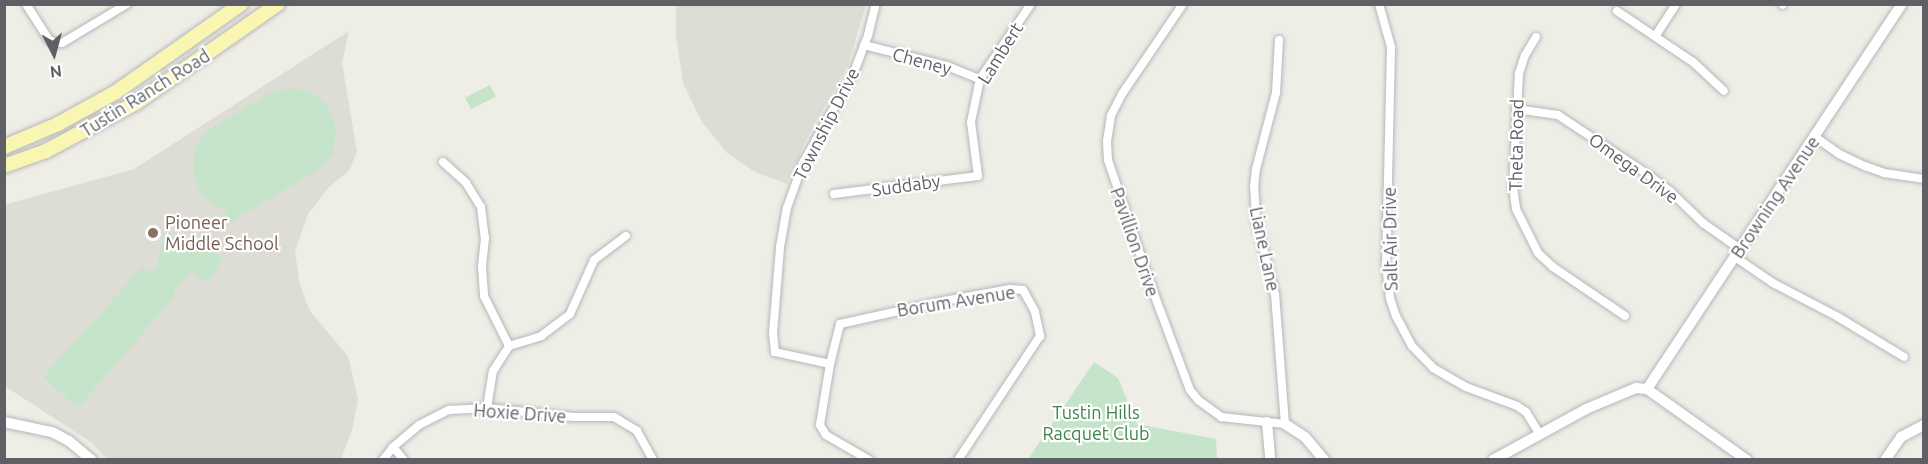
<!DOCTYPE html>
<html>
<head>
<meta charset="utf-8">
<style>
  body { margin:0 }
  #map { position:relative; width:1928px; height:464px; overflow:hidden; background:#efeee6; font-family:Ubuntu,sans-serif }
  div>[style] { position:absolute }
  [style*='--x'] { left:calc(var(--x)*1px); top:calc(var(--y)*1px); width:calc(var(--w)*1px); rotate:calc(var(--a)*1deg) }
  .education>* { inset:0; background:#deddd5 }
  .green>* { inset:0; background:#c5e4c9; transform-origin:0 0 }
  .roads { filter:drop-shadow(0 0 2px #b6b7bc) drop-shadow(0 0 2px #b6b7bc) }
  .minor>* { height:8px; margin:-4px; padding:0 4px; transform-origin:4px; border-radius:4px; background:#fff }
  .tertiary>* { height:10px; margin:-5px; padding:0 5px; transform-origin:5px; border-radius:5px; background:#fff }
  .primary>* { height:14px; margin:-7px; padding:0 7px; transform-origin:7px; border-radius:7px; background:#f8f6b2 }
  .dots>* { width:16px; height:16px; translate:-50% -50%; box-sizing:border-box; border:3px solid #fff; border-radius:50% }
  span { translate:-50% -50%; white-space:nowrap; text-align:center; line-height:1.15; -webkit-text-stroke:4.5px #fff; paint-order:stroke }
  .street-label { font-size:18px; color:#5e6065 }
  .education-label { font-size:18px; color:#785e54 }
  .left { translate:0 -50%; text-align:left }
  .park-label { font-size:18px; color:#3e844b }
  .frame { position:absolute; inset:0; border:6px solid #5e6065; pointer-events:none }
  .north { position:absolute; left:24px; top:24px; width:60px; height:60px; -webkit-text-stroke:4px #fff; paint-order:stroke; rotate:174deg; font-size:16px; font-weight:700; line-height:24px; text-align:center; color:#5e6065 }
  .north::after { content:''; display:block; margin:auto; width:21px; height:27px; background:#5e6065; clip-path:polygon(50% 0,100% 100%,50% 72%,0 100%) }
</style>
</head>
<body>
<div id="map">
  <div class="education">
    <i style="clip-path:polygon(676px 5px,866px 5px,848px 65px,805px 142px,787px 184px,755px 172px,727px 153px,702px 122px,683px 83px,676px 36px)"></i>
    <i style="clip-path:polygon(349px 31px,342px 63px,357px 152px,349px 171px,329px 187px,308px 214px,295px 252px,300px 285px,310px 311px,348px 356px,358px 399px,352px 430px,341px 459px,107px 459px,92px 443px,6px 387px,4px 205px,134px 169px)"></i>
  </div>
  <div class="green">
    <i style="left:490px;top:85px;width:13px;height:28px;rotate:63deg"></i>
    <i style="clip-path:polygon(283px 89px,297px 89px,313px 93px,328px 106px,336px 128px,332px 155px,319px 169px,219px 229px,214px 220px,229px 210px,215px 207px,201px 194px,195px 181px,193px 164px,195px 148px,207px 131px,269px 93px)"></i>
    <i style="clip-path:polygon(163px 234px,224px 257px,208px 282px,191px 271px,173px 291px,176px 295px,78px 408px,43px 377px,142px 267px,148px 271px,157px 270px)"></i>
    <i style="clip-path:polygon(1094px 362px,1118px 378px,1137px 424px,1216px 439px,1217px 459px,1028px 459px)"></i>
  </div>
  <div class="roads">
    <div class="minor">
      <i style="--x:26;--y:4;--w:43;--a:57.4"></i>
      <i style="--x:49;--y:40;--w:8;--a:23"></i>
      <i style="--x:56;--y:43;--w:6;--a:0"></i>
      <i style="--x:62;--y:43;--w:76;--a:-31"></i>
      <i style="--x:1183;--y:4;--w:109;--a:124.1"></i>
      <i style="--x:1122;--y:94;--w:25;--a:117"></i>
      <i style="--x:1111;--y:116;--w:25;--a:99"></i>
      <i style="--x:1107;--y:141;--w:19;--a:87"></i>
      <i style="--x:1108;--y:160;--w:130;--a:71.1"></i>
      <i style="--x:1150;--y:283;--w:114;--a:69.5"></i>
      <i style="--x:1190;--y:390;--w:13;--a:51"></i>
      <i style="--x:1198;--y:400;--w:29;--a:36"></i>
      <i style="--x:1221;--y:417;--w:64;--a:6.2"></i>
      <i style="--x:1285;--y:424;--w:129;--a:-94.4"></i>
      <i style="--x:1275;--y:295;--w:77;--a:-104.2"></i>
      <i style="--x:1256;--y:220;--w:33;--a:-93"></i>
      <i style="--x:1254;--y:187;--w:18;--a:-84"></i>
      <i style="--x:1256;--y:169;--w:79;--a:-75.3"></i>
      <i style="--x:1276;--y:93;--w:53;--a:-86.8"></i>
      <i style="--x:1379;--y:4;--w:45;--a:74.4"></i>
      <i style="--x:1391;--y:47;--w:218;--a:91.3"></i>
      <i style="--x:1386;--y:265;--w:33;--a:83"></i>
      <i style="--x:1390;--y:298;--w:19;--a:72"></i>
      <i style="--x:1396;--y:316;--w:34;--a:62"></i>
      <i style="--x:1412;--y:346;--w:30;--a:46"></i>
      <i style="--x:1433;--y:368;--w:38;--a:30"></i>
      <i style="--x:1466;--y:387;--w:54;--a:20.4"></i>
      <i style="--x:1517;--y:406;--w:11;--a:34"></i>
      <i style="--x:1526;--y:412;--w:26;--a:58"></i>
      <i style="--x:1782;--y:4;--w:1;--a:45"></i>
      <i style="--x:1617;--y:11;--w:92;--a:33.9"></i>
      <i style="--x:1693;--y:62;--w:42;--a:43.1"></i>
      <i style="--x:1656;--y:35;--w:37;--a:-57"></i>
      <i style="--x:1536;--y:37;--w:21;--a:121"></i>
      <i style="--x:1525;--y:55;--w:19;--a:108"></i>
      <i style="--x:1519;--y:73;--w:114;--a:93"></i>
      <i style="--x:1513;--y:187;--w:22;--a:82"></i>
      <i style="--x:1516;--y:209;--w:49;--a:63.4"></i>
      <i style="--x:1538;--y:253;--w:21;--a:43"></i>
      <i style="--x:1553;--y:267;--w:87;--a:34.2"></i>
      <i style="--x:864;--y:45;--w:86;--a:14.2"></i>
      <i style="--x:947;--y:66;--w:35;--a:22"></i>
      <i style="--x:1516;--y:109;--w:42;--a:8.1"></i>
      <i style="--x:1558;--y:115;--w:107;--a:33.5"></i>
      <i style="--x:1647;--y:174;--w:30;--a:37"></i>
      <i style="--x:1671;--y:192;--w:45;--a:44.1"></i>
      <i style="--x:1703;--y:223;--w:45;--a:35.1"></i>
      <i style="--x:1815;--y:137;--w:29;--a:35"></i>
      <i style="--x:1839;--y:154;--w:29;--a:25"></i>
      <i style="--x:1865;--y:166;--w:20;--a:20"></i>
      <i style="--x:1884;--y:173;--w:40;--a:8.5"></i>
      <i style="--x:443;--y:162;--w:31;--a:42"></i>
      <i style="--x:466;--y:183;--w:28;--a:58"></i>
      <i style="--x:481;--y:207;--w:31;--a:83"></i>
      <i style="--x:485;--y:238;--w:28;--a:96"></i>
      <i style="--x:482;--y:266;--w:30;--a:86"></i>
      <i style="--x:484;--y:296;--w:56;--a:63.4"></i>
      <i style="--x:834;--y:194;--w:145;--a:-7.1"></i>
      <i style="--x:978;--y:176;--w:54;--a:-97.4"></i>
      <i style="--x:971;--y:122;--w:44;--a:-78.2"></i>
      <i style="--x:980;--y:79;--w:91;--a:-55.8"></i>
      <i style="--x:1735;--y:257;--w:46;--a:34.4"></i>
      <i style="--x:1773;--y:283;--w:73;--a:27.6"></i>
      <i style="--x:1838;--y:317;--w:77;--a:31.2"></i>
      <i style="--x:830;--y:364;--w:56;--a:-167.7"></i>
      <i style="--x:775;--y:352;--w:19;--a:-96"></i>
      <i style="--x:773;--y:333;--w:86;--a:-85.3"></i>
      <i style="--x:780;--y:247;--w:40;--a:-80"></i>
      <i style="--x:787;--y:208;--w:48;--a:-70.4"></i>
      <i style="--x:803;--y:163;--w:104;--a:-60.7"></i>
      <i style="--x:854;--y:72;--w:40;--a:-69"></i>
      <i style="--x:868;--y:35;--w:32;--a:-76"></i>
      <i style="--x:487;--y:408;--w:37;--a:-81"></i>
      <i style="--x:493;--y:371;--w:30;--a:-57"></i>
      <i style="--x:509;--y:346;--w:34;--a:-17"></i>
      <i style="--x:541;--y:336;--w:36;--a:-37"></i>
      <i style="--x:570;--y:314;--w:59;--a:-66"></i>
      <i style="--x:594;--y:260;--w:40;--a:-37"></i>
      <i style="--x:393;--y:447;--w:17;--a:50"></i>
      <i style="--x:383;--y:460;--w:16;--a:-52"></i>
      <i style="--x:393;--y:447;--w:34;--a:-40"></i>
      <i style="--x:419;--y:425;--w:34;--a:-27"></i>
      <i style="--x:449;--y:410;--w:38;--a:-3"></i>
      <i style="--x:487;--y:408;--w:87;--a:5.9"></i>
      <i style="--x:574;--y:417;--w:40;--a:0"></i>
      <i style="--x:614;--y:417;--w:27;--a:31"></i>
      <i style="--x:637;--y:431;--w:33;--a:61"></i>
      <i style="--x:869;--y:460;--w:50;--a:-149.8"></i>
      <i style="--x:826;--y:435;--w:12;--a:-121"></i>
      <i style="--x:820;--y:425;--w:62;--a:-80.7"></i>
      <i style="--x:830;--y:364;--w:41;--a:-76"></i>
      <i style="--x:840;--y:324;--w:107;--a:-12.5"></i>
      <i style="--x:944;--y:301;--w:67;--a:-10.3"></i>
      <i style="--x:1010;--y:289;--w:13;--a:4"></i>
      <i style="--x:1023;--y:290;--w:25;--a:61"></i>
      <i style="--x:1035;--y:312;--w:25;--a:78"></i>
      <i style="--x:1040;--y:336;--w:149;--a:123.5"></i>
    </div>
    <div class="tertiary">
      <i style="--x:1647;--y:389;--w:462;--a:-56.5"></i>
      <i style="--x:1647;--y:389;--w:123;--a:35.4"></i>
      <i style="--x:4;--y:422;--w:49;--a:11.8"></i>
      <i style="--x:52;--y:432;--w:19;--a:28"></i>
      <i style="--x:69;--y:441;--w:30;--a:40"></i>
      <i style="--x:1267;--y:422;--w:38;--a:85"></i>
      <i style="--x:1285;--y:424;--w:24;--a:33"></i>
      <i style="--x:1305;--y:437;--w:30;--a:50"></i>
      <i style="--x:1493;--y:460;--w:106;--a:-28.7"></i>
      <i style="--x:1586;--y:409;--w:54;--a:-22.8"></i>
      <i style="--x:1636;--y:388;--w:11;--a:5"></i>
      <i style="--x:1885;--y:460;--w:28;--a:-55"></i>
      <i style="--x:1901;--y:437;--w:26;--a:-28"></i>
    </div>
    <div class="primary">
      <i style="--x:4;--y:147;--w:59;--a:-23.1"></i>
      <i style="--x:58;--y:124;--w:66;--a:-28.9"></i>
      <i style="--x:116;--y:92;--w:153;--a:-35.1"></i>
      <i style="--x:4;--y:166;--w:45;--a:-19.7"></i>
      <i style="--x:46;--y:151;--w:102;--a:-28.1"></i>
      <i style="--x:136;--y:103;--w:173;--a:-34.9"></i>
    </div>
  </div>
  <div class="dots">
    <i style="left:153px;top:233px;background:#8d6e63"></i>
  </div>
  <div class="street-label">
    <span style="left:1000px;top:53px;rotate:-58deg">Lambert</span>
    <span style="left:922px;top:61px;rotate:15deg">Cheney</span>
    <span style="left:145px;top:93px;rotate:-32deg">Tustin Ranch Road</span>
    <span style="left:826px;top:124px;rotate:-63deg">Township Drive</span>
    <span style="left:1516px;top:145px;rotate:-89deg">Theta Road</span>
    <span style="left:1634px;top:168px;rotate:36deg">Omega Drive</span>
    <span style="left:906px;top:185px;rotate:-8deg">Suddaby</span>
    <span style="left:1775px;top:197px;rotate:-56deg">Browning Avenue</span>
    <span style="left:1390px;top:239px;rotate:-91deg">Salt Air Drive</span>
    <span style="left:1135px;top:242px;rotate:71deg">Pavillion Drive</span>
    <span style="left:1265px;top:249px;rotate:78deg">Liane Lane</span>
    <span style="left:956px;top:301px;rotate:-9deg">Borum Avenue</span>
    <span style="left:520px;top:413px;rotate:4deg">Hoxie Drive</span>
  </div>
  <div class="education-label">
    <span class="left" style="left:165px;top:233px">Pioneer<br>Middle School</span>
  </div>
  <div class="park-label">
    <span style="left:1096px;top:423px">Tustin Hills<br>Racquet Club</span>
  </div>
  <div class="frame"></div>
  <div class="north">N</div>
</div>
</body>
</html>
